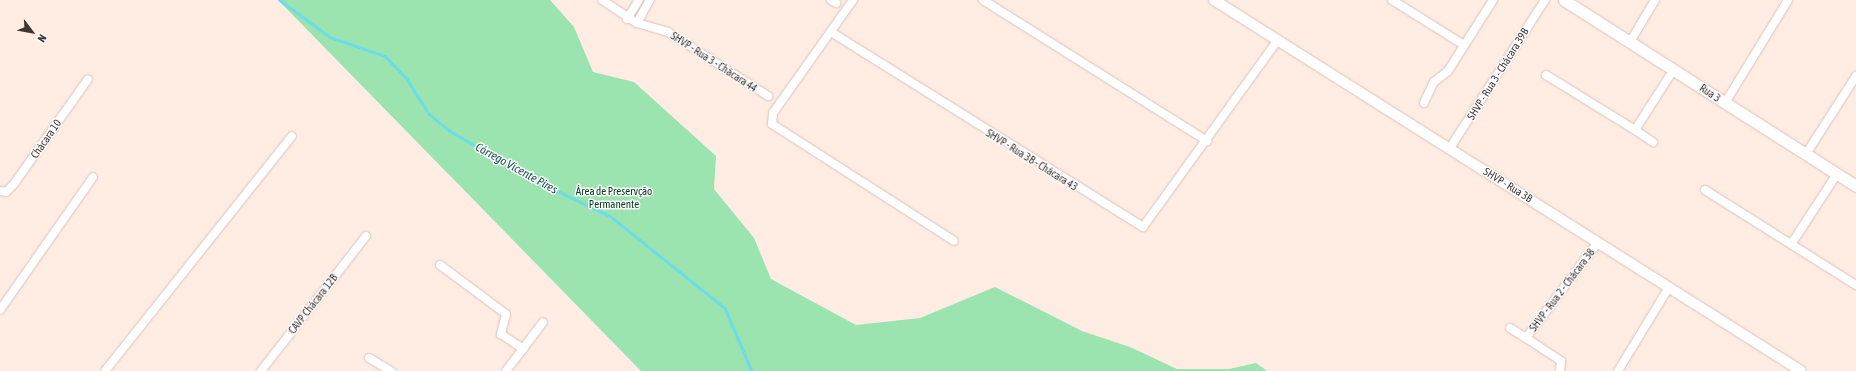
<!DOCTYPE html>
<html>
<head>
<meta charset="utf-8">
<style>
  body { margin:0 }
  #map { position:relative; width:1856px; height:371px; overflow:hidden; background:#ffede4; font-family:"Asap Condensed",sans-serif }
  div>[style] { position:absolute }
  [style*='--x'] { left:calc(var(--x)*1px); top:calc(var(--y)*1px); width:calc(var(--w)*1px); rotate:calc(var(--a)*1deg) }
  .green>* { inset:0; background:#9be4af }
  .stream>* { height:2.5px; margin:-1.25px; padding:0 1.25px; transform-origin:1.25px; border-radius:1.25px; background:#6cdce9 }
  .roads { filter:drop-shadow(0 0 1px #dac4b9) drop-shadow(0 0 1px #dac4b9) }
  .minor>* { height:8px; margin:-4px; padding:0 4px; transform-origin:4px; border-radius:4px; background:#fff }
  .tertiary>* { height:10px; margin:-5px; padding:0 5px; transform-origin:5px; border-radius:5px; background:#fff }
  .secondary>* { height:11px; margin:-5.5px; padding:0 5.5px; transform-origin:5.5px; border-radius:5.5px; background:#fff }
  span { translate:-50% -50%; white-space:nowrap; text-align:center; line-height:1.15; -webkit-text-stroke:3px #fefefe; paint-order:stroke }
  .street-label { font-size:11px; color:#3f3632 }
  .park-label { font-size:11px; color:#003717 }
  .water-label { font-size:12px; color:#205157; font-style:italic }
  .north { position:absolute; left:12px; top:12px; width:40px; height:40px; -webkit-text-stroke:3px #fefefe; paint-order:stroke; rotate:122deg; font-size:11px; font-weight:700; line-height:16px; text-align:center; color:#3f3632 }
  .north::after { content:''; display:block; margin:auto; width:14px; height:18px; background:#3f3632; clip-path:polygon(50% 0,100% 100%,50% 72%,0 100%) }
</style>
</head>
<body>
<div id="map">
  <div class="green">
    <i style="clip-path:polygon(278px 0,550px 0,574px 27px,593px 72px,634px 82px,716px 156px,714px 189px,754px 238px,771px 279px,856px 325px,920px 318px,995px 287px,1082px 331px,1130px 347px,1177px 369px,1229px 369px,1256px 363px,1267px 371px,641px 371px)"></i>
  </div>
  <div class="stream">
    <i style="--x:280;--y:0;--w:62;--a:36.5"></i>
    <i style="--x:330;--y:37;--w:58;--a:19.1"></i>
    <i style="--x:385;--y:56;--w:32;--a:46"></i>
    <i style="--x:407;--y:79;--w:41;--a:57.8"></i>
    <i style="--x:429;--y:114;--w:26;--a:39"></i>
    <i style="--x:449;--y:130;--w:87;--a:31"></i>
    <i style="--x:524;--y:175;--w:95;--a:25.5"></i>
    <i style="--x:610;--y:216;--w:147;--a:38.7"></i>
    <i style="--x:725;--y:308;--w:69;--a:66.8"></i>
  </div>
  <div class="roads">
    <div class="minor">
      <i style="--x:602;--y:0;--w:42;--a:33.3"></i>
      <i style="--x:637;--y:23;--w:32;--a:16"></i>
      <i style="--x:668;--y:32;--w:119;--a:32.6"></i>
      <i style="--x:831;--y:0;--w:6;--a:31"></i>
      <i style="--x:853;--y:0;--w:138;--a:125.3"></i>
      <i style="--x:773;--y:113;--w:11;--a:95"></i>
      <i style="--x:772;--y:124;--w:216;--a:32.7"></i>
      <i style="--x:983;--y:0;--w:265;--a:32.2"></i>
      <i style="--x:1392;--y:0;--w:85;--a:32"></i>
      <i style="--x:627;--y:19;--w:22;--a:-58"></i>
      <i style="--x:637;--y:23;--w:26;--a:-61"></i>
      <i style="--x:831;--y:32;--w:368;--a:32"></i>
      <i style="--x:1143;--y:227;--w:231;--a:-54.2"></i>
      <i style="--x:1630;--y:42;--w:49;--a:-59.2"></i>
      <i style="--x:1546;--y:75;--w:105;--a:31.7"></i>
      <i style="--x:1635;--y:130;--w:72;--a:-57.4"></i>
      <i style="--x:1424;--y:103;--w:23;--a:-65"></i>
      <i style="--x:1434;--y:82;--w:18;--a:-38"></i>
      <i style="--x:1448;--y:71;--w:84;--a:-57.6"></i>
      <i style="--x:1725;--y:103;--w:121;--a:-58.5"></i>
      <i style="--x:1635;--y:130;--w:22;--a:34"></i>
      <i style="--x:1450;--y:148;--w:176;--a:-57.3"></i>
      <i style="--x:1806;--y:154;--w:93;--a:-57.3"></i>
      <i style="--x:1705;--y:190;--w:178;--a:32.2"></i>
      <i style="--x:0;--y:191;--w:6;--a:9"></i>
      <i style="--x:6;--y:192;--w:11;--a:-45"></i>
      <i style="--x:14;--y:184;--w:128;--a:-54.8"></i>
      <i style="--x:1792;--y:243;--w:82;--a:-56.9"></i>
      <i style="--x:440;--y:265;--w:82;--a:36.6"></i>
      <i style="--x:506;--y:314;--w:21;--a:104"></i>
      <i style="--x:501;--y:334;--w:27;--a:34"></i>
      <i style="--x:0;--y:310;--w:162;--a:-55"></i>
      <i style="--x:1510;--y:328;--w:19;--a:32"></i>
      <i style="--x:369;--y:358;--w:26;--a:31"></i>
      <i style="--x:105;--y:371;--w:300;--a:-51.5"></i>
      <i style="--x:261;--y:371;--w:171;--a:-52.1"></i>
      <i style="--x:506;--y:371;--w:61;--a:-52.9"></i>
      <i style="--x:1560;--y:371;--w:10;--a:-84"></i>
      <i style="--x:1561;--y:361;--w:42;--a:-146.7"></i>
      <i style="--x:1526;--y:338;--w:120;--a:-53.1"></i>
      <i style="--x:1618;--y:371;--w:98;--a:-58.7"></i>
    </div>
    <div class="tertiary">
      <i style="--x:1214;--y:0;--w:694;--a:32.29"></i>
    </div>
    <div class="secondary">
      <i style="--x:1564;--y:0;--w:346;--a:32.5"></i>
    </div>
  </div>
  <div class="street-label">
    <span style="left:714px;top:62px;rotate:33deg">SHVP - Rua 3 - Chácara 44</span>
    <span style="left:1498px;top:74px;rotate:-58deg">SHVP - Rua 3 - Chácara 39B</span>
    <span style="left:1710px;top:93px;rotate:34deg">Rua 3</span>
    <span style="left:46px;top:139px;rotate:-55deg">Chácara 10</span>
    <span style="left:1032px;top:160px;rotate:32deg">SHVP - Rua 3B - Chácara 43</span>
    <span style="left:1508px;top:185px;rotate:32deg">SHVP - Rua 3B</span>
    <span style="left:1562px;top:290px;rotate:-53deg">SHVP - Rua 2 - Chácara 38</span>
    <span style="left:313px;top:304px;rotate:-52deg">CAVP Chácara 12B</span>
  </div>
  <div class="park-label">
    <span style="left:614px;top:198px">Área de Preservção<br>Permanente</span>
  </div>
  <div class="water-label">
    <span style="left:516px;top:169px;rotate:29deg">Córrego Vicente Pires</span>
  </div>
  <div class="north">N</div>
</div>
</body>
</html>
